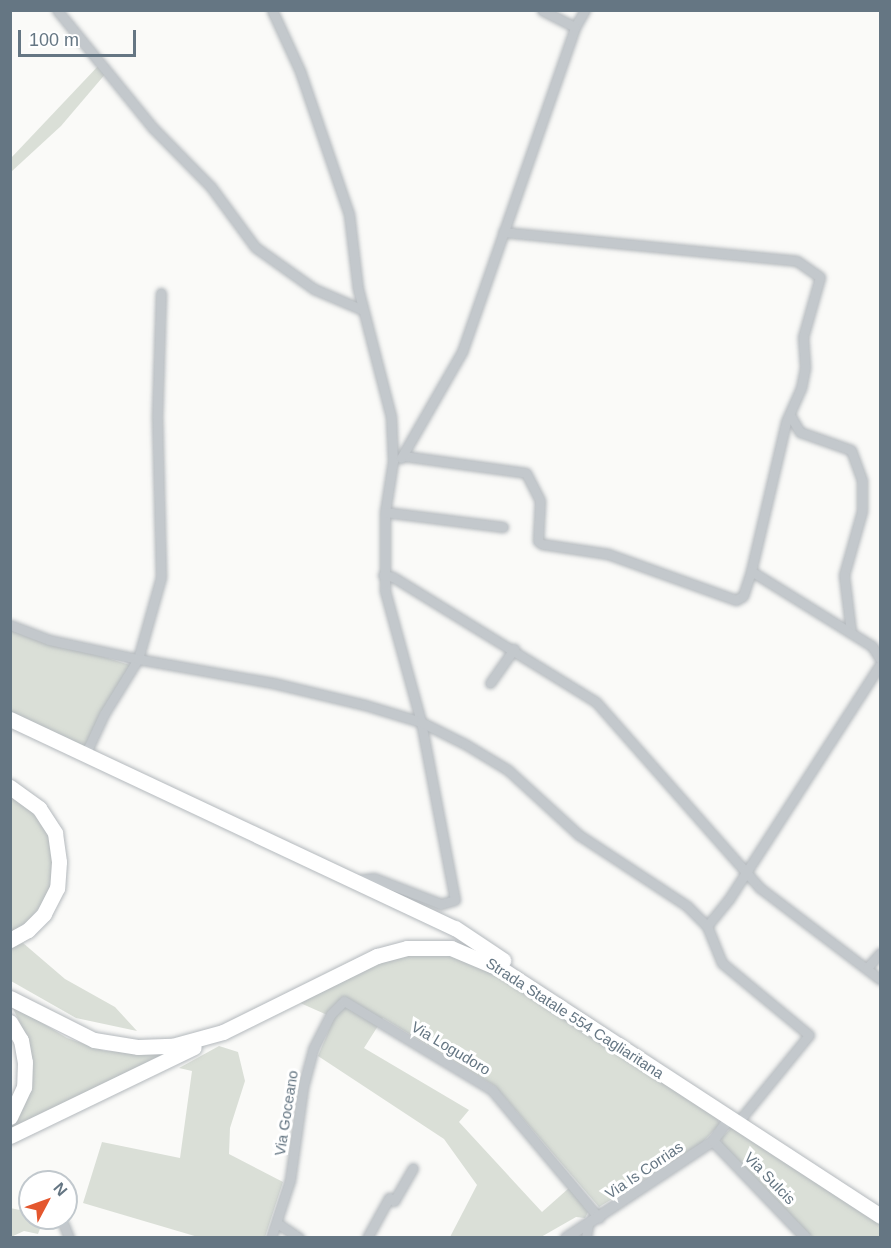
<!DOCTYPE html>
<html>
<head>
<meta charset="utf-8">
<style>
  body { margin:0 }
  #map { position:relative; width:891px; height:1248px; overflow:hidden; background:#fafaf8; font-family:Helvetica,sans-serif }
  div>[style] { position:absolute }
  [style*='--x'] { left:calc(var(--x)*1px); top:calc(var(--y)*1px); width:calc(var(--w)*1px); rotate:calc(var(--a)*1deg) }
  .green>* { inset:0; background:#dadfd7 }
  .roads { filter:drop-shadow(0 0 2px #b4b9bd) drop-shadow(0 0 2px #b4b9bd) }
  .minor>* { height:9px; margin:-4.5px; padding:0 4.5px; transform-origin:4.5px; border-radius:4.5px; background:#c3c8cc }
  .tertiary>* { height:10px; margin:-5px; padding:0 5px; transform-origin:5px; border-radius:5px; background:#c3c8cc }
  .trunk>* { height:15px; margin:-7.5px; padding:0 7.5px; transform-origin:7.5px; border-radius:7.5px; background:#fff }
  span { translate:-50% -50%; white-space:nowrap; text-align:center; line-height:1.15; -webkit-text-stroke:6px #fff; paint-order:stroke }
  .street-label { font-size:15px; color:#657683 }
  .frame { position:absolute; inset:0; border:12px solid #657683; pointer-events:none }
  .north { position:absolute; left:18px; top:1170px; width:60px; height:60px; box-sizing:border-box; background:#fff; border:2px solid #c1c8cd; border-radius:50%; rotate:49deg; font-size:16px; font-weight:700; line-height:24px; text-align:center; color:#657683 }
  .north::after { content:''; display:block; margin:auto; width:21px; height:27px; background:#e4572e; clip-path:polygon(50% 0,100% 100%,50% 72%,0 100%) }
  .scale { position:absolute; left:18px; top:30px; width:118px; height:27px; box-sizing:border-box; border:3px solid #657683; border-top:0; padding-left:8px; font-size:18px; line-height:21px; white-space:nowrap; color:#657683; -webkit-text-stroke:4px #fff; paint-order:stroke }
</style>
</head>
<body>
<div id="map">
  <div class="green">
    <i style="clip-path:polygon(100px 64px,107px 72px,61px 126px,11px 172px,11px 158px)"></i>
    <i style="clip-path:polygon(10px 628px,130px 665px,85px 749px,11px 714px)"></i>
    <i style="clip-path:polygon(11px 794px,31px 807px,50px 835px,55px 863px,48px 896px,27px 923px,11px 933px)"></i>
    <i style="clip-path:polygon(23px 943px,65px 979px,115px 1007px,137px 1031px,76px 1018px,11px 981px,11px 946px)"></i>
    <i style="clip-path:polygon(435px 953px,453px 956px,502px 977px,715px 1115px,720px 1124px,700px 1145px,599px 1207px,495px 1086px,383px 1018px,364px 1048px,469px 1110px,459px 1122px,542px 1212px,569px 1188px,588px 1212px,585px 1218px,576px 1217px,541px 1237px,450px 1237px,477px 1185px,444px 1139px,318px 1056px,334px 1018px,298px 1002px,377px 963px,397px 956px)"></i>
    <i style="clip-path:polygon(11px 1004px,67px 1038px,105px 1051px,165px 1053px,11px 1130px,11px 1121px,29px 1086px,33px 1066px,26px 1036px)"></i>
    <i style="clip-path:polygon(219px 1046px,238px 1052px,245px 1081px,230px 1128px,229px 1154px,283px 1182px,265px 1237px,198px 1237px,83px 1203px,102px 1142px,180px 1158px,192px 1071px,179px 1068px)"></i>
    <i style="clip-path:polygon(732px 1127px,880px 1224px,880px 1237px,812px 1237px,722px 1144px,721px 1138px)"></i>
    <i style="clip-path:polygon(10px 1208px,30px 1212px,30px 1218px,44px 1218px,38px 1234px,24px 1231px,11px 1237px)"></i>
  </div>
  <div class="roads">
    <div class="minor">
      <i style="--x:57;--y:10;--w:152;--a:50.9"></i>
      <i style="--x:153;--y:128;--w:83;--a:45.5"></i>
      <i style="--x:211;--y:187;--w:74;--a:53.7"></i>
      <i style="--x:255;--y:247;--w:72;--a:35.4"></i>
      <i style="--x:314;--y:289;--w:53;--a:23.2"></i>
      <i style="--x:272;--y:10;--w:67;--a:65.3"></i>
      <i style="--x:300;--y:71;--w:151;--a:71.1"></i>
      <i style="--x:349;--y:214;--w:76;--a:83.2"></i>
      <i style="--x:358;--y:289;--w:132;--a:75.5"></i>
      <i style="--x:391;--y:417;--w:44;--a:87.4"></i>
      <i style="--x:393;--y:461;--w:52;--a:98.9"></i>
      <i style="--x:385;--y:512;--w:79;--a:90"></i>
      <i style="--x:385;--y:591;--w:136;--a:74.6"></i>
      <i style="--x:421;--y:722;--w:181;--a:79.2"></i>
      <i style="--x:455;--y:900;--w:15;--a:164"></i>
      <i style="--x:441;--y:904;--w:72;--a:-158.8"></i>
      <i style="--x:374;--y:878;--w:18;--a:174"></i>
      <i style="--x:575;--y:27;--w:20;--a:-60"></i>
      <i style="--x:503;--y:232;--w:295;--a:5.6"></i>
      <i style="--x:797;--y:261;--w:28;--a:35"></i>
      <i style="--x:820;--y:277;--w:62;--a:105.8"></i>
      <i style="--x:803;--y:337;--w:31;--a:86"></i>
      <i style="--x:805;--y:368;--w:20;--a:101"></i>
      <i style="--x:801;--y:388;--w:37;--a:114"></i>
      <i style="--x:786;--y:422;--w:153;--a:103.2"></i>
      <i style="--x:790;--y:415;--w:20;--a:60"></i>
      <i style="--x:800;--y:432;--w:54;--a:19.4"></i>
      <i style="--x:851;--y:450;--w:33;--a:70"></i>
      <i style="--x:862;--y:481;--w:30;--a:90"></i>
      <i style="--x:862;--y:511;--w:66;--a:105.7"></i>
      <i style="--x:844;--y:575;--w:58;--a:83.1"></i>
      <i style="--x:404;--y:456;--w:123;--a:7.9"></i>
      <i style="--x:526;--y:473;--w:31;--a:63"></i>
      <i style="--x:540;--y:501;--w:40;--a:92.9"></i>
      <i style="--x:538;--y:541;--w:5;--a:37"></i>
      <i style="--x:542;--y:544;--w:67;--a:8.6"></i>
      <i style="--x:608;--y:554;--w:136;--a:19.8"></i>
      <i style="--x:736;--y:600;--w:8;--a:-30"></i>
      <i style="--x:743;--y:596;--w:26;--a:-72"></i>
      <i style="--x:751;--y:571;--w:142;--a:31.8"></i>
      <i style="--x:872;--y:646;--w:15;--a:58"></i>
      <i style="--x:401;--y:458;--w:122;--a:-60.1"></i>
      <i style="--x:462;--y:352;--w:344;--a:-70.8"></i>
      <i style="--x:575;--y:27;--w:37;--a:-153"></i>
      <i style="--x:385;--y:512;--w:119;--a:7.2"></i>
      <i style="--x:383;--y:575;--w:10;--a:11"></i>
      <i style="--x:393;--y:577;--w:238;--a:31.6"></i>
      <i style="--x:596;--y:702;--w:248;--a:48.6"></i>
      <i style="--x:760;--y:888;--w:151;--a:37.2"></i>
      <i style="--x:10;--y:625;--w:42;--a:21"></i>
      <i style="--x:49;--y:640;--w:91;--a:12.1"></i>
      <i style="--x:138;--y:659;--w:85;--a:-74.3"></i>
      <i style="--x:161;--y:577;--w:159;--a:-91.4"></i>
      <i style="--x:157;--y:418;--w:125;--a:-88.2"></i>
      <i style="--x:490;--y:683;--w:42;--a:-54.8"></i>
      <i style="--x:85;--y:755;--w:45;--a:-65.1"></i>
      <i style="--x:104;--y:714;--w:65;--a:-58.3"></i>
      <i style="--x:138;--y:659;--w:137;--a:10.1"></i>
      <i style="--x:273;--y:683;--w:95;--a:13.4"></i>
      <i style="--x:365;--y:705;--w:59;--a:16.9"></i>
      <i style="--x:421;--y:722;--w:49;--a:26.6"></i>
      <i style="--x:465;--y:744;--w:50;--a:31.2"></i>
      <i style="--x:508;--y:770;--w:96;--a:42.5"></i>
      <i style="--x:579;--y:835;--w:129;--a:33.3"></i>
      <i style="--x:687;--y:906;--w:28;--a:45"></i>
      <i style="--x:707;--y:926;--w:40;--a:68"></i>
      <i style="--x:722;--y:963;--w:113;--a:39.6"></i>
      <i style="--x:809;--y:1035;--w:104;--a:129.2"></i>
      <i style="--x:707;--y:926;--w:35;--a:-51"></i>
      <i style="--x:729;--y:899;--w:278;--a:-57.2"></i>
      <i style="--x:867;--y:968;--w:20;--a:-49"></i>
      <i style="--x:63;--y:1223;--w:16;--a:68"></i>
      <i style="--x:277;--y:1223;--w:27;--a:34"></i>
      <i style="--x:271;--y:1238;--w:61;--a:-71.9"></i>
      <i style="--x:290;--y:1180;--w:94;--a:-82"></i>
      <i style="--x:303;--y:1087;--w:39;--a:-75"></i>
      <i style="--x:313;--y:1049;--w:39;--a:-63"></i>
      <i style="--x:331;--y:1014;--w:18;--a:-45"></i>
      <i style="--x:344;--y:1001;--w:173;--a:31"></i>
      <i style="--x:492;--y:1090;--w:167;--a:50.1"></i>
      <i style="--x:367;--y:1238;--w:46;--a:-61.2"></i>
      <i style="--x:389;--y:1198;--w:6;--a:31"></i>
      <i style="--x:394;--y:1201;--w:38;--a:-60"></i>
      <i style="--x:586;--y:1238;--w:13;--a:-81"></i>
    </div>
    <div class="tertiary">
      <i style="--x:713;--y:1141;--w:134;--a:46.2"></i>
      <i style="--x:566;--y:1238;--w:176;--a:-33.4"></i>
      <i style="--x:713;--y:1141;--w:29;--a:-54"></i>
    </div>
    <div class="trunk">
      <i style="--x:10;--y:719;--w:492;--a:25.2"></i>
      <i style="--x:455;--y:928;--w:58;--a:33.7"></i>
      <i style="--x:10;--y:787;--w:36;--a:36"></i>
      <i style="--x:39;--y:808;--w:30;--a:57"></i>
      <i style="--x:55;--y:833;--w:29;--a:82"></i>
      <i style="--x:59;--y:862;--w:26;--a:94"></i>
      <i style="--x:57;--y:888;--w:29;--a:117"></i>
      <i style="--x:44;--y:914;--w:23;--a:135"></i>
      <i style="--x:28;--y:930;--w:21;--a:151"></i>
      <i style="--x:10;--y:998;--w:94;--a:26.6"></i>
      <i style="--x:94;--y:1040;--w:45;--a:9"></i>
      <i style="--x:138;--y:1047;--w:34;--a:-2"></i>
      <i style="--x:172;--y:1046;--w:53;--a:-15.4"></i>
      <i style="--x:223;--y:1032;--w:172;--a:-26.3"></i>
      <i style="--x:377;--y:956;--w:31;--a:-15"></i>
      <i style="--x:407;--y:948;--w:44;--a:0"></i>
      <i style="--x:451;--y:948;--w:56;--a:22.9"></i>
      <i style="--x:503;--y:970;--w:450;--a:33.1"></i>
      <i style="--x:10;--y:1022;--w:21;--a:59"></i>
      <i style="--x:21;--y:1040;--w:22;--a:80"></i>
      <i style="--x:25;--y:1062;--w:25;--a:92"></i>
      <i style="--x:24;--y:1087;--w:33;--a:115"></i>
      <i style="--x:10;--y:1136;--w:204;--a:-25.8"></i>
    </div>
  </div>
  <div class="street-label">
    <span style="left:575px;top:1018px;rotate:33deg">Strada Statale 554 Cagliaritana</span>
    <span style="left:451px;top:1048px;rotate:31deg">Via Logudoro</span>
    <span style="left:286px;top:1113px;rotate:-81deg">Via Goceano</span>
    <span style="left:644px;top:1170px;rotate:-34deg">Via Is Corrias</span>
    <span style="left:770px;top:1178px;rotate:46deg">Via Sulcis</span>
  </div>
  <div class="frame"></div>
  <div class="north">N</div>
  <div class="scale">100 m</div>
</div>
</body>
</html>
